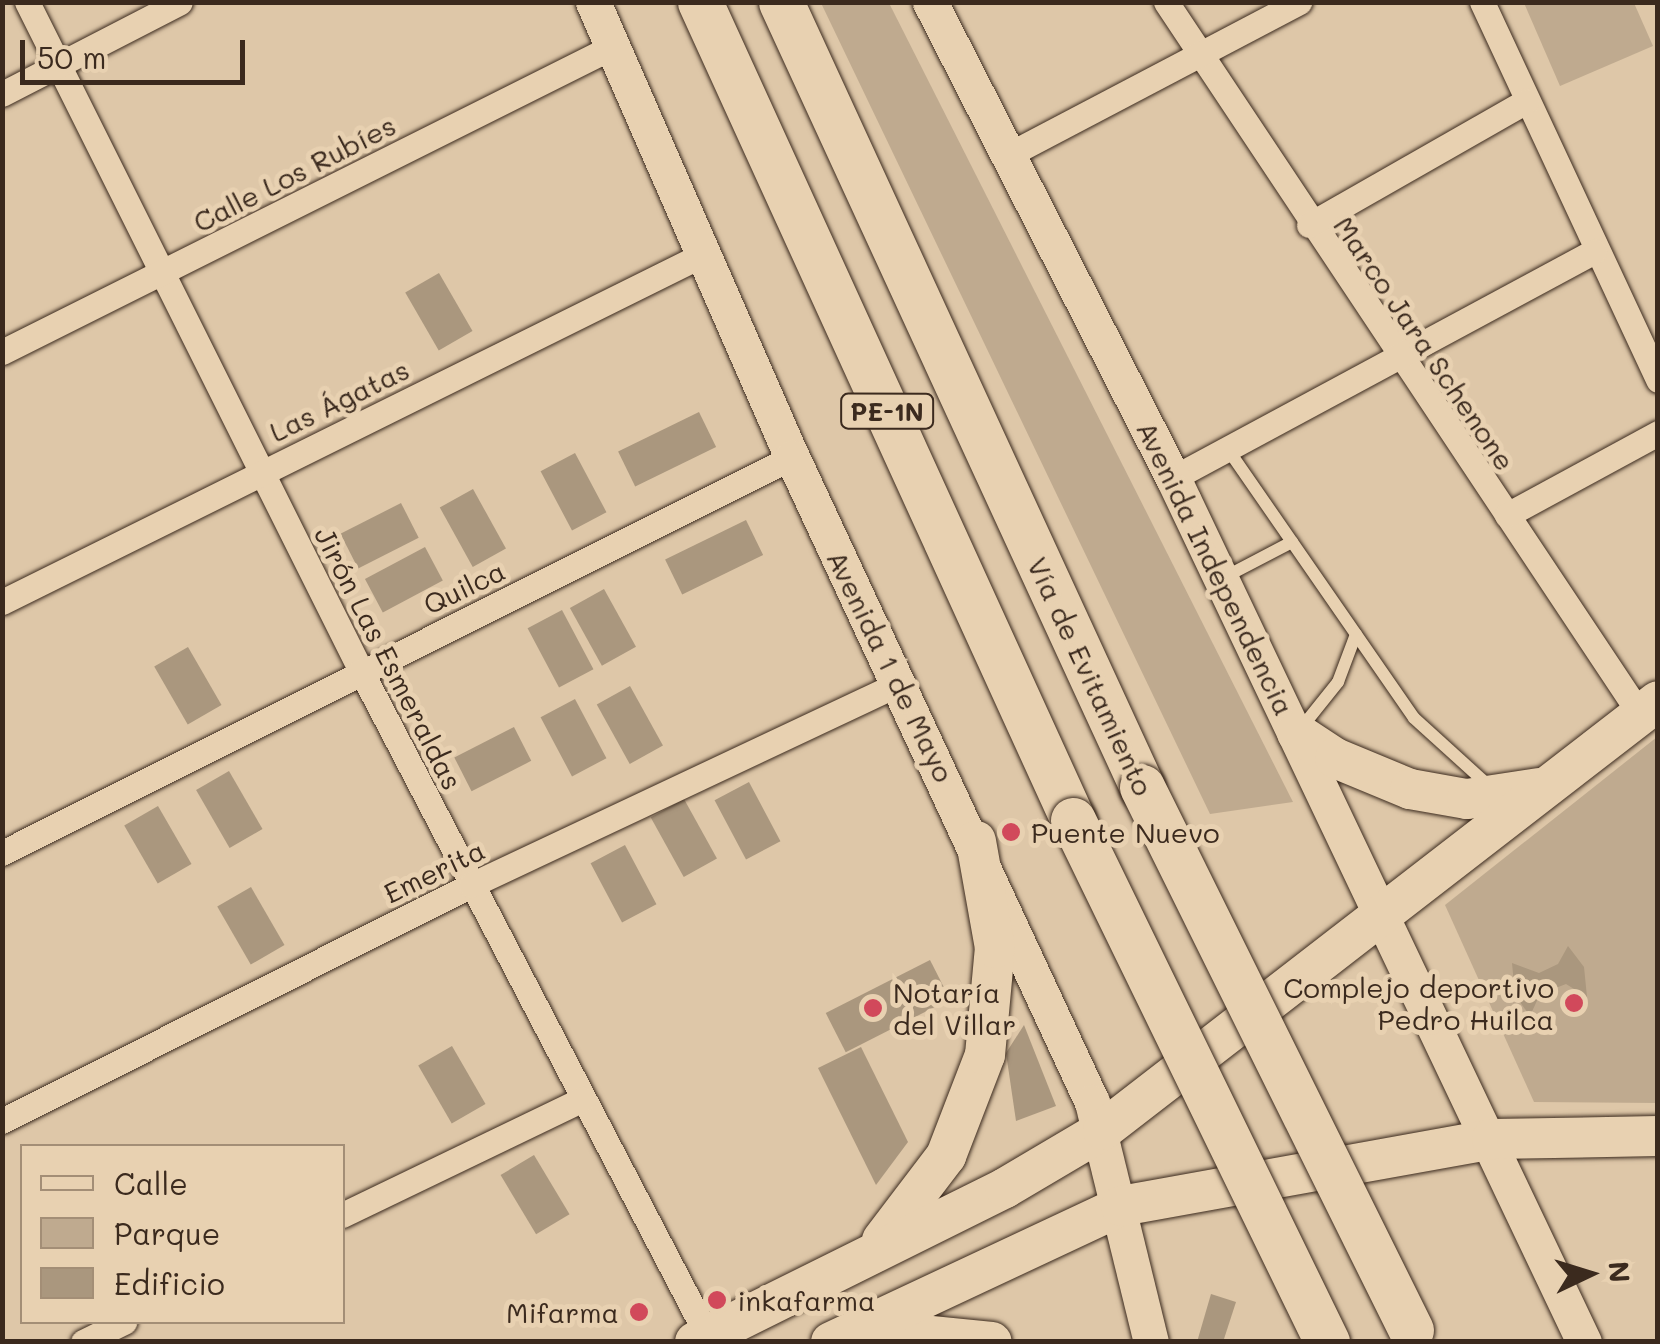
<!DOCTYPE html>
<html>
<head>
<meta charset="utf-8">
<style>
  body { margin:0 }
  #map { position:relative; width:1660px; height:1344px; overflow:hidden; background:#dec7a8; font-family:Mali,sans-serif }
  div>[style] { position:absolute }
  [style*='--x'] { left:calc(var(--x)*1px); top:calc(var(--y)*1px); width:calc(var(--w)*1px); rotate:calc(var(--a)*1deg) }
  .green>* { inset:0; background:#bfaa8f }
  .building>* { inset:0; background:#aa977e; transform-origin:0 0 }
  .roads { filter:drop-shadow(0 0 2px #3b2a1e) drop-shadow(0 0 2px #3b2a1e) }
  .lane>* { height:12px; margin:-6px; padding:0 6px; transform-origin:6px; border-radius:6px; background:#e8d1b1 }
  .street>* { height:25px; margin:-12.5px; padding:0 12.5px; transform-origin:12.5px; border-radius:12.5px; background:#e8d1b1 }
  .secondary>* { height:35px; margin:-17.5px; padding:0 17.5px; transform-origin:17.5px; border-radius:17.5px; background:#e8d1b1 }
  .primary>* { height:40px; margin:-20px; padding:0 20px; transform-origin:20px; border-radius:20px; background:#e8d1b1 }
  .highway>* { height:45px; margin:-22.5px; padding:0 22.5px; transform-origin:22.5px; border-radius:22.5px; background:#e8d1b1 }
  .bridges { filter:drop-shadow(0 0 2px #3b2a1e) drop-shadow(0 0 2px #3b2a1e) }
  .highway-bridge>* { height:45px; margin:-22.5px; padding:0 22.5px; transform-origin:22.5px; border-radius:22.5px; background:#e8d1b1 }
  .dots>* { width:28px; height:28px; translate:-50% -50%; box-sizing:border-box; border:5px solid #e8d1b1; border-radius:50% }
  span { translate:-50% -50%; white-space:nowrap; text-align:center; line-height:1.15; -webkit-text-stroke:10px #e8d1b1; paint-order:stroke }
  .shield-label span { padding:2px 8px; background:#e8d1b1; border:2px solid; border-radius:8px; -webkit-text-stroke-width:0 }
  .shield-label { font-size:25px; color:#3b2a1e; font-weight:700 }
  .street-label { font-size:28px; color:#3b2a1e }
  .poi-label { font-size:28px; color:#3b2a1e }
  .left { translate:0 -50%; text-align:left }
  .right { translate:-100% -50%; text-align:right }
  .frame { position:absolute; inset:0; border:5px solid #3b2a1e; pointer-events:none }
  .legend { position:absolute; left:20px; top:1144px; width:325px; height:180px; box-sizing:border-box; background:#e8d1b1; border:2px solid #a38e76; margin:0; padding:12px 18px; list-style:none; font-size:30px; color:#3b2a1e }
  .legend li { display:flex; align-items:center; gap:20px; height:50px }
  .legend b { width:50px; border:2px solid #a38e76 }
  .north { position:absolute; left:1540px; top:1224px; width:100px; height:100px; -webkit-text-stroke:8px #e8d1b1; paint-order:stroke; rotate:86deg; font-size:28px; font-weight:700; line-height:40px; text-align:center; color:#3b2a1e }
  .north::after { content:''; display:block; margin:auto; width:35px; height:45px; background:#3b2a1e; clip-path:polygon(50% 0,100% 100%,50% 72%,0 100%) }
  .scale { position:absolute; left:20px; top:40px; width:225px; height:45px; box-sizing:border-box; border:5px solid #3b2a1e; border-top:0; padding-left:12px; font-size:30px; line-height:35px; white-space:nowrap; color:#3b2a1e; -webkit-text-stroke:8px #e8d1b1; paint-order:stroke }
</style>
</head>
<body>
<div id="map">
  <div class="green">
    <i style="clip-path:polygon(821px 3px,889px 3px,1293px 802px,1210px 814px)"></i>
    <i style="clip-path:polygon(1524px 3px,1634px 3px,1653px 46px,1560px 86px)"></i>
    <i style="clip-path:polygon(1657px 737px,1657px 1103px,1534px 1102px,1445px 905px)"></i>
  </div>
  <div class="building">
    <i style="left:439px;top:273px;width:67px;height:39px;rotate:60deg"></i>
    <i style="left:699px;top:412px;width:39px;height:90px;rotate:64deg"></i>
    <i style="left:575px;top:453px;width:67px;height:39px;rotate:62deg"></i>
    <i style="left:473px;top:489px;width:68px;height:38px;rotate:61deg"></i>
    <i style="left:401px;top:503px;width:39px;height:68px;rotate:63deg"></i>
    <i style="left:746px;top:520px;width:39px;height:90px;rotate:64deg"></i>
    <i style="left:425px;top:547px;width:38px;height:68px;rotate:62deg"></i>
    <i style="left:604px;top:589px;width:66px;height:39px;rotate:61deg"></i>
    <i style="left:562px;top:610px;width:67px;height:39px;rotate:62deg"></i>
    <i style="left:188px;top:647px;width:67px;height:39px;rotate:60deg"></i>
    <i style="left:630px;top:686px;width:68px;height:38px;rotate:61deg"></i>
    <i style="left:575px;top:699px;width:67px;height:39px;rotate:62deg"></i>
    <i style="left:514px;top:727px;width:38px;height:67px;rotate:63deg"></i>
    <i style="left:229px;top:771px;width:67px;height:38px;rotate:60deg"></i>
    <i style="left:749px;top:782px;width:67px;height:39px;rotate:62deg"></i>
    <i style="left:684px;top:799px;width:68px;height:38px;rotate:61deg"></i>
    <i style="left:158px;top:806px;width:67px;height:39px;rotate:60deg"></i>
    <i style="left:625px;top:845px;width:67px;height:39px;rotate:62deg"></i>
    <i style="left:251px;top:887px;width:67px;height:39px;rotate:60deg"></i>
    <i style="clip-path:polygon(1568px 946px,1584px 967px,1587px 997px,1566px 984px,1540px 994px,1530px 1016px,1515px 995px,1512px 963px,1539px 973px,1558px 964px)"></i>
    <i style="left:930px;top:960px;width:44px;height:117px;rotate:63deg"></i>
    <i style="clip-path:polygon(1024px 1025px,1056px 1106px,1016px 1121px,1006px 1053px)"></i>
    <i style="left:452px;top:1046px;width:67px;height:39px;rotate:60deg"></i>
    <i style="clip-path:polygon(861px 1047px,908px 1142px,876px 1185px,818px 1068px)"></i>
    <i style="left:534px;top:1155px;width:69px;height:39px;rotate:59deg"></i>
    <i style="clip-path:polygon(1211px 1294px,1236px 1302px,1223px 1342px,1197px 1342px)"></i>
  </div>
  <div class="roads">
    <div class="lane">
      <i style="--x:1227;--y:448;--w:328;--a:55.3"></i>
      <i style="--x:1414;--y:718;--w:101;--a:42.2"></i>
      <i style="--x:1223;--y:578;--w:78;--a:-27.6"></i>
      <i style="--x:1302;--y:727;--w:58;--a:-51.3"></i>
      <i style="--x:1338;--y:682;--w:51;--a:-69.4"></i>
    </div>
    <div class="street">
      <i style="--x:27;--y:2;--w:748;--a:63.47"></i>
      <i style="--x:361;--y:671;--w:749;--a:62.48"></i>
      <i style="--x:1166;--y:2;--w:855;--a:56.35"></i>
      <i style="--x:1482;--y:2;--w:417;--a:65"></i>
      <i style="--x:2;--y:94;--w:200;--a:-27.3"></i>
      <i style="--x:1008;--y:155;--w:329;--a:-27.7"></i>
      <i style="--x:1309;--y:225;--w:250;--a:-29.7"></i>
      <i style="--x:2;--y:352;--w:682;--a:-26.57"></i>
      <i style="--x:1173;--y:478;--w:478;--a:-28.3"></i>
      <i style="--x:1507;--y:515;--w:172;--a:-28.5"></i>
      <i style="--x:2;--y:602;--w:781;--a:-26.37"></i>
      <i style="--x:2;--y:853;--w:884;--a:-26.62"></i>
      <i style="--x:2;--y:1121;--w:525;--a:-26.71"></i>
      <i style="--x:471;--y:885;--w:470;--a:-25.2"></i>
      <i style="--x:342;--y:1215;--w:267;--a:-25.7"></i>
      <i style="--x:83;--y:1342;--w:46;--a:-26"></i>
    </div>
    <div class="secondary">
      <i style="--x:593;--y:2;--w:497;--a:66.4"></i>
      <i style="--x:792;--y:457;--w:711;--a:65.06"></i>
      <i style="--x:1092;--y:1102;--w:247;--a:76.2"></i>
      <i style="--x:930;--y:2;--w:534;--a:62.96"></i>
      <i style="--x:1173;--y:478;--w:957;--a:64.56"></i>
    </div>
    <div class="primary">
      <i style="--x:1297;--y:733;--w:45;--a:33.3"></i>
      <i style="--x:1335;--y:758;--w:81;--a:22.5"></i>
      <i style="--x:1410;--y:789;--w:58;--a:10"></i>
      <i style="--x:1467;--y:799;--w:73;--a:-8.7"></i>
      <i style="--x:882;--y:1240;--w:106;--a:-52.7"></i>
      <i style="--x:946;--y:1156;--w:108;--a:-68.9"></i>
      <i style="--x:985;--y:1055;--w:107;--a:-84.7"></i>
      <i style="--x:995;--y:948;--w:109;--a:-100.1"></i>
      <i style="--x:858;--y:1339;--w:53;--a:-5.4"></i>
      <i style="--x:911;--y:1334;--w:81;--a:5.6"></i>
      <i style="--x:695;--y:1342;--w:346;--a:-26.4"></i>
      <i style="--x:1005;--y:1188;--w:114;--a:-30.6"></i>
      <i style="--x:1103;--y:1130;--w:701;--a:-37.7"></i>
      <i style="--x:831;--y:1342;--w:320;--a:-25.1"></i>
      <i style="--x:1121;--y:1206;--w:377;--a:-10.2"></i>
      <i style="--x:1492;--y:1139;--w:166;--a:-1"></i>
    </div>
    <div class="highway">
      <i style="--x:700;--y:2;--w:899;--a:65.49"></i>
      <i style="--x:781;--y:2;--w:864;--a:65.3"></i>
    </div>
  </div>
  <div class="bridges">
    <div class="highway-bridge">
      <i style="--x:1142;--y:787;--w:606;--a:63.65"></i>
      <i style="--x:1073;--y:820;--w:581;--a:64.05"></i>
    </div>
  </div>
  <div class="dots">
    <i style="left:1011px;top:832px;background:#d1495b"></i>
    <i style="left:1574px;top:1003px;background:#d1495b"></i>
    <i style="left:873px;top:1008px;background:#d1495b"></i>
    <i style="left:717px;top:1300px;background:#d1495b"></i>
    <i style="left:639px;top:1312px;background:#d1495b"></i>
  </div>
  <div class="shield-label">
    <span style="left:887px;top:411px">PE-1N</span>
  </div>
  <div class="street-label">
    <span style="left:294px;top:173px;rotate:-27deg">Calle Los Rubíes</span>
    <span style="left:1425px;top:343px;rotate:56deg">Marco Jara Schenone</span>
    <span style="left:339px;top:400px;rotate:-26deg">Las Ágatas</span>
    <span style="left:1216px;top:568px;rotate:64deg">Avenida Independencia</span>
    <span style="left:464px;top:587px;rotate:-26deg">Quilca</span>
    <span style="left:389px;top:658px;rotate:63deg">Jirón Las Esmeraldas</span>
    <span style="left:891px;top:666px;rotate:64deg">Avenida 1 de Mayo</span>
    <span style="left:1091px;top:676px;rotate:65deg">Vía de Evitamiento</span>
    <span style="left:434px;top:871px;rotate:-26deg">Emerita</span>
  </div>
  <div class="poi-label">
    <span class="left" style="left:1031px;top:832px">Puente Nuevo</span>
    <span class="right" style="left:1554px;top:1003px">Complejo deportivo<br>Pedro Huilca</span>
    <span class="left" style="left:893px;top:1008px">Notaría<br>del Villar</span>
    <span class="left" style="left:737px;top:1300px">inkafarma</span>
    <span class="right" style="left:619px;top:1312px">Mifarma</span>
  </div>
  <div class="frame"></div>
  <ul class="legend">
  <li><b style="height:12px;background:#e8d1b1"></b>Calle</li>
  <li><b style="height:28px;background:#bfaa8f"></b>Parque</li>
  <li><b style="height:28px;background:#aa977e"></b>Edificio</li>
  </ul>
  <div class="north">N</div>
  <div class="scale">50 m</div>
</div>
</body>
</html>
